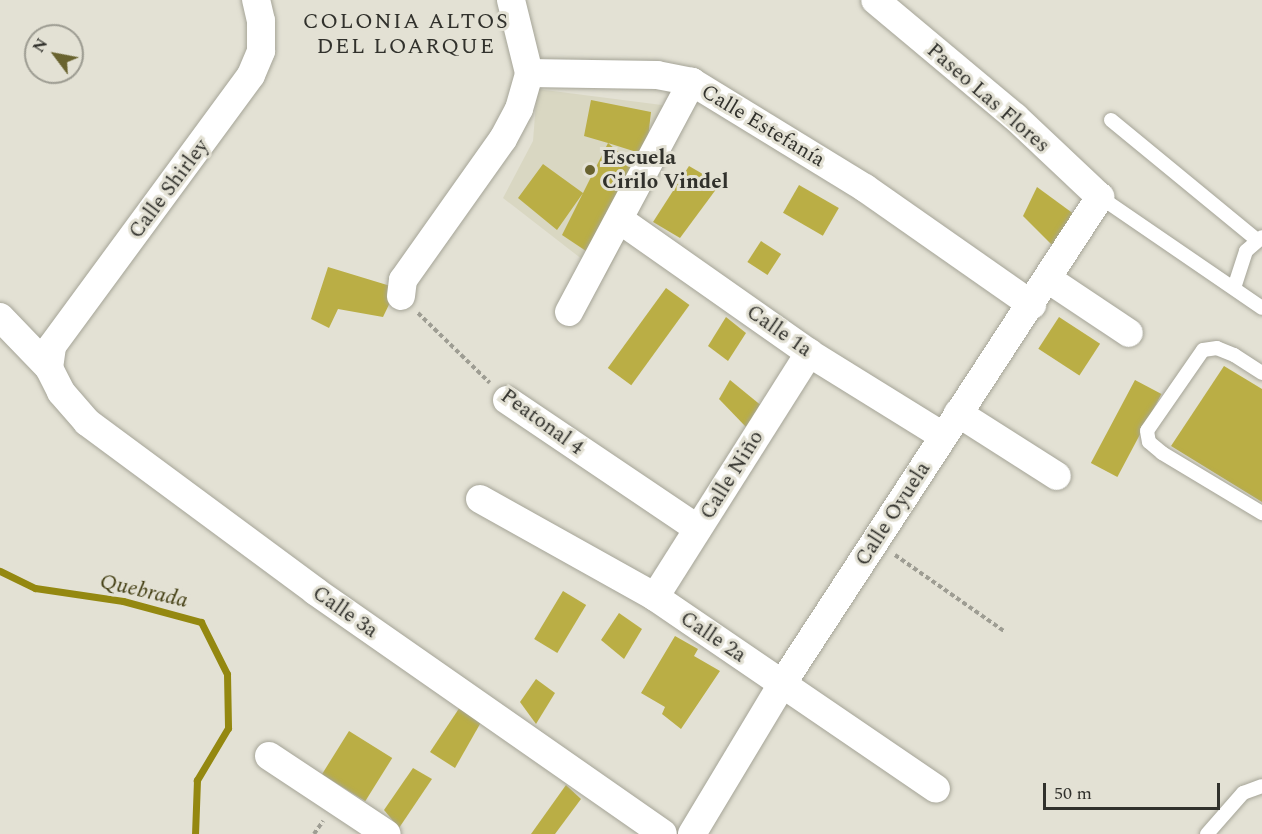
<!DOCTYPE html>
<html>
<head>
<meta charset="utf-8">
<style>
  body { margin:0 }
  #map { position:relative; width:1262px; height:834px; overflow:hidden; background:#e3e1d4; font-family:Spectral,serif }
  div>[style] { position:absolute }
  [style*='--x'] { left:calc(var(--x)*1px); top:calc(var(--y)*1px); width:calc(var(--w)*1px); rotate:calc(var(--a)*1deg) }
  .built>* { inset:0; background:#d9d7c2 }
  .stream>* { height:7px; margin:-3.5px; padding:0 3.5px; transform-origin:3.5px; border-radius:3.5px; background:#948810 }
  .building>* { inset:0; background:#baae45; transform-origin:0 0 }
  .path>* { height:4px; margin-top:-2px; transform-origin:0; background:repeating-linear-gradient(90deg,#9e9d93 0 4.5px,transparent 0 7.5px) }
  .roads { filter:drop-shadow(0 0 2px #a5a497) drop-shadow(0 0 2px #a5a497) }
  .service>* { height:14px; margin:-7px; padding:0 7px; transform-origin:7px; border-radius:7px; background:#fff }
  .minor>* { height:28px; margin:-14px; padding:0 14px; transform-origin:14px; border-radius:14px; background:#fff }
  .dots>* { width:16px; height:16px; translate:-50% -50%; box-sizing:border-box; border:3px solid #e3e1d4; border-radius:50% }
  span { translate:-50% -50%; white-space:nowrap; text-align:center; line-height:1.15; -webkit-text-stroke:6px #e3e1d4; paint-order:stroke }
  .street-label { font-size:21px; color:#31312c }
  .poi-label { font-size:21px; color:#31312c; font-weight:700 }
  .left { translate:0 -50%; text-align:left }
  .neighbourhood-label { font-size:22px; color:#31312c; letter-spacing:1.5px }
  .water-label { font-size:22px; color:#413c10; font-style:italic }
  .north { position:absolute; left:24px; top:24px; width:60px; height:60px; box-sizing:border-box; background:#e3e1d4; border:2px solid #9c9b91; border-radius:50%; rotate:302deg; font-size:16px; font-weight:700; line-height:24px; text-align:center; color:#31312c }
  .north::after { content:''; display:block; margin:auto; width:21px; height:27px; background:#69632f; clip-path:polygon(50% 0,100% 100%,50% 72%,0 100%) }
  .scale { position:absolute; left:1043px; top:783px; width:177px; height:27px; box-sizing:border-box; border:3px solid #31312c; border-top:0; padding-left:8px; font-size:18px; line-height:21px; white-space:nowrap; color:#31312c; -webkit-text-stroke:4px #e3e1d4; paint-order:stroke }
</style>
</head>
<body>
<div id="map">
  <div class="built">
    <i style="clip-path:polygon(537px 89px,693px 109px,605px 277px,503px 198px,533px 141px)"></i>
  </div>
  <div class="stream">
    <i style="--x:0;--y:571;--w:39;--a:26"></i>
    <i style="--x:35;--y:588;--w:89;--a:8.4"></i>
    <i style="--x:123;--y:601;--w:81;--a:15.1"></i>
    <i style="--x:201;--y:622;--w:58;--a:63.4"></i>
    <i style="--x:227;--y:674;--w:54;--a:88.9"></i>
    <i style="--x:228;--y:728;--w:61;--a:120.8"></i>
    <i style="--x:197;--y:780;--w:54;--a:92.1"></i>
  </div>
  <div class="building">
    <i style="clip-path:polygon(591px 100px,651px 112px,646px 155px,608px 143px,640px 170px,595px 257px,562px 235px,583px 193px,557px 230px,518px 198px,543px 164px,583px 193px,608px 143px,584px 136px)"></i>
    <i style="clip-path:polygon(689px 166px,720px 184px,680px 238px,653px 222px)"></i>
    <i style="left:799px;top:185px;width:46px;height:32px;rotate:30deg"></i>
    <i style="clip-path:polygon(1037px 187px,1082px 220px,1060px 253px,1023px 216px)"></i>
    <i style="left:761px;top:241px;width:24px;height:25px;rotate:33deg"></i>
    <i style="clip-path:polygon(328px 267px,397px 288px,383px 317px,338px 309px,329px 328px,311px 319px)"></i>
    <i style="left:666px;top:288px;width:29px;height:99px;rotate:36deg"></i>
    <i style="clip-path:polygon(726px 317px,746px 333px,728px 361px,708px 346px)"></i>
    <i style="left:1059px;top:317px;width:49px;height:38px;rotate:33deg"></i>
    <i style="clip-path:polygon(1224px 366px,1262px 389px,1262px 502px,1171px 446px)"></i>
    <i style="clip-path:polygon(730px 380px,763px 407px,746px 427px,719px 399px)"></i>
    <i style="left:1135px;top:380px;width:30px;height:94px;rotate:28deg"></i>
    <i style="left:563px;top:591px;width:27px;height:56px;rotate:31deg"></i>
    <i style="clip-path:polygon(619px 613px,642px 629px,624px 659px,601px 640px)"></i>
    <i style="clip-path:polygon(675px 636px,698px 649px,694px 656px,720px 671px,681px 729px,662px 714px,665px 707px,641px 693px)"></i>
    <i style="clip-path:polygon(536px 679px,555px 693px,536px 724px,520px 702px)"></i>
    <i style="clip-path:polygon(462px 704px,484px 717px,455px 768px,430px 752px)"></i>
    <i style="left:349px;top:731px;width:51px;height:51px;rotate:32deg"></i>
    <i style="clip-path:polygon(413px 768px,432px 779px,399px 828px,384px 810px)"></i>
    <i style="clip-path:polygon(566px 785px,581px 799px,555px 834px,531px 834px)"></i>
  </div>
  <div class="path">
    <i style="--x:418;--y:313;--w:100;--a:44.2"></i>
    <i style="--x:895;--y:555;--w:133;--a:34.9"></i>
    <i style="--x:314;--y:834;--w:16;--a:-55"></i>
  </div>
  <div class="roads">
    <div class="service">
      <i style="--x:1111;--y:120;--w:188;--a:39.4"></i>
      <i style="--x:1100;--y:197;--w:196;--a:34.4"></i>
      <i style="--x:1234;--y:288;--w:39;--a:-72"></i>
      <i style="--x:1246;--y:251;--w:21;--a:-41"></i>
      <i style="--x:1262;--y:373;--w:33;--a:-147"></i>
      <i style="--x:1234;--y:355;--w:18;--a:-158"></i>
      <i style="--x:1217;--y:348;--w:14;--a:172"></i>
      <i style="--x:1203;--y:350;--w:98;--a:124.7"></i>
      <i style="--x:1147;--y:431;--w:11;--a:80"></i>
      <i style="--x:1149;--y:442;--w:17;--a:40"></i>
      <i style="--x:1162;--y:453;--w:117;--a:31"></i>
      <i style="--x:1207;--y:834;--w:55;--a:-48.7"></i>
      <i style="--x:1243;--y:793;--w:20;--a:-20"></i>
    </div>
    <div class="minor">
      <i style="--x:529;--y:73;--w:128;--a:0.9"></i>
      <i style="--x:657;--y:75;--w:36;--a:11"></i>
      <i style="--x:692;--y:82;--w:203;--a:31.5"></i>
      <i style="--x:865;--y:188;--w:204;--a:35"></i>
      <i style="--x:620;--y:220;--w:231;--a:35.1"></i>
      <i style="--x:809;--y:353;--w:158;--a:31.8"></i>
      <i style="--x:1048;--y:279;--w:97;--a:33.7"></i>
      <i style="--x:401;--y:296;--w:16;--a:-83"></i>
      <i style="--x:403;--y:280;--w:173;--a:-54.7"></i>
      <i style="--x:503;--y:139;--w:34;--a:-62"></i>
      <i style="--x:519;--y:109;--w:37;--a:-74"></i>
      <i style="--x:529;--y:73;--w:75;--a:-103.9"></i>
      <i style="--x:569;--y:312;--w:261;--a:-61.9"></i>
      <i style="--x:0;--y:317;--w:71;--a:46.1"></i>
      <i style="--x:49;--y:368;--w:27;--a:63"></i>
      <i style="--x:61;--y:392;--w:40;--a:49"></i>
      <i style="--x:87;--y:422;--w:284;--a:36.5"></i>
      <i style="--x:315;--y:591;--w:424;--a:34.9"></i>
      <i style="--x:49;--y:368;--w:22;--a:-82"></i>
      <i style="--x:52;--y:346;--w:336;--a:-53.7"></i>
      <i style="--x:251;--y:75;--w:26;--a:-67"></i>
      <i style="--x:261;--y:51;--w:30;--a:-90"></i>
      <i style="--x:261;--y:21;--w:22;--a:-103"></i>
      <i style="--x:507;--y:400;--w:230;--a:34"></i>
      <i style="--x:958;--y:413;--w:117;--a:32.5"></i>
      <i style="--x:480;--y:499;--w:201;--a:29.2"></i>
      <i style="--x:655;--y:597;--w:340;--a:34.3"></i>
      <i style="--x:655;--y:597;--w:289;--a:-57.7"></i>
      <i style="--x:269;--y:756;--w:141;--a:33.5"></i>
      <i style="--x:692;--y:834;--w:175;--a:-59"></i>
      <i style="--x:782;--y:684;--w:582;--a:-56.86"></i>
      <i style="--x:1100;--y:197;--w:117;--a:-136.7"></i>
      <i style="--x:1015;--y:117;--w:182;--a:-140.1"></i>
    </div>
  </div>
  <div class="dots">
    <i style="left:590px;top:170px;background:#69632f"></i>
  </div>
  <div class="street-label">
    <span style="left:988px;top:98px;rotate:41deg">Paseo Las Flores</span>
    <span style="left:763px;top:126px;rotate:31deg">Calle Estefanía</span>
    <span style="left:169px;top:189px;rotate:-53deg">Calle Shirley</span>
    <span style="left:779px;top:331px;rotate:35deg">Calle 1a</span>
    <span style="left:542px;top:422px;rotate:36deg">Peatonal 4</span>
    <span style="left:732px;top:475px;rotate:-58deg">Calle Niño</span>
    <span style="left:893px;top:514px;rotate:-57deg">Calle Oyuela</span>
    <span style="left:345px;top:612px;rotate:35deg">Calle 3a</span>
    <span style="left:713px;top:637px;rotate:34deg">Calle 2a</span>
  </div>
  <div class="poi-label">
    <span class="left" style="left:602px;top:170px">Escuela<br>Cirilo Vindel</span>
  </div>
  <div class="neighbourhood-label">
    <span style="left:406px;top:34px">COLONIA ALTOS<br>DEL LOARQUE</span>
  </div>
  <div class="water-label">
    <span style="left:144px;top:591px;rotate:13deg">Quebrada</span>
  </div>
  <div class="north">N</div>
  <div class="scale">50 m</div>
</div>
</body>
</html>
